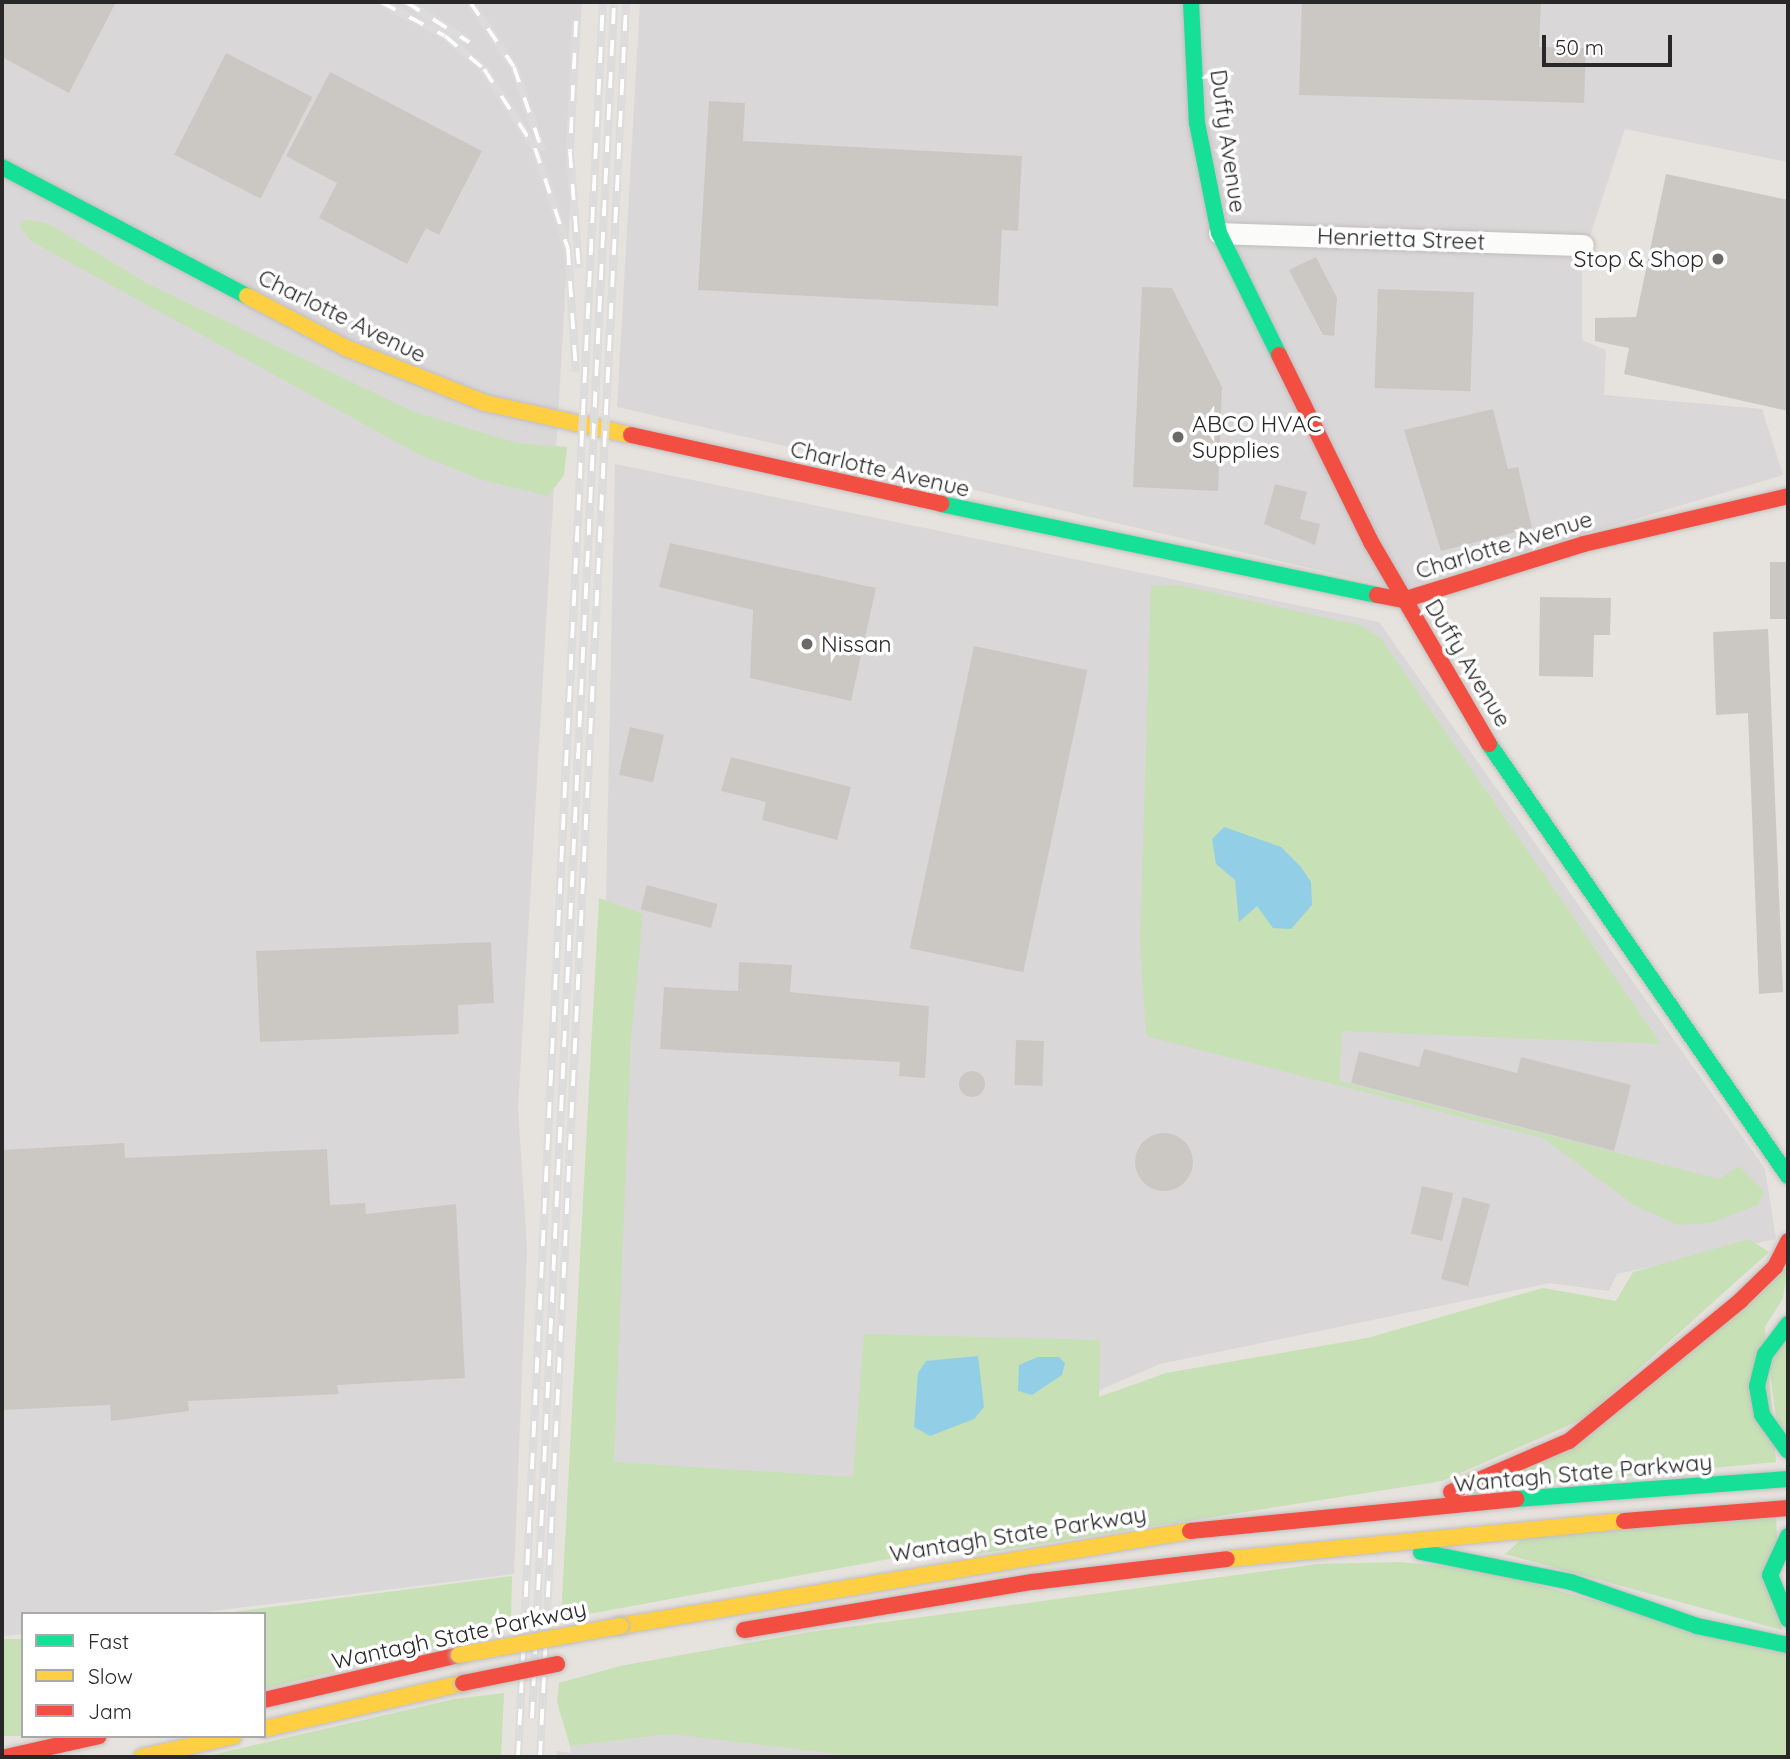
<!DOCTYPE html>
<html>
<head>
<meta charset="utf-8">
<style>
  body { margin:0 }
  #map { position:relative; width:1790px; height:1759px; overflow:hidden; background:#e6e2dd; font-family:Quicksand,sans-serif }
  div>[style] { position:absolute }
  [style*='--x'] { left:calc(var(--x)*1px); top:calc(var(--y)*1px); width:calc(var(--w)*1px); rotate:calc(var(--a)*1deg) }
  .industrial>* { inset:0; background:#dad7d9 }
  .green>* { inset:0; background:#c7e0b6; transform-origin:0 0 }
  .water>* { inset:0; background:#92cee6 }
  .building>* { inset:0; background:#cbc8c4; transform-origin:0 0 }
  .round { border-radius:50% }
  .roads { filter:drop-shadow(0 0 2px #c0bebe) drop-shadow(0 0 2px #c0bebe) }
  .street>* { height:21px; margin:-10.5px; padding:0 10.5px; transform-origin:10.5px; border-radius:10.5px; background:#fbfbfa }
  .fast>* { height:16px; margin:-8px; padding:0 8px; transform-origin:8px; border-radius:8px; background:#16e098 }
  .slow>* { height:16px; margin:-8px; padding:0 8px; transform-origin:8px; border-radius:8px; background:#ffcf43 }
  .jam>* { height:16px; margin:-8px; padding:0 8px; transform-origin:8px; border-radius:8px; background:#f24e42 }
  .rail>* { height:8px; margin-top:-4px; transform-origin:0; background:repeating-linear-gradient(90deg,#fff 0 16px,#dddcdd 0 32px); box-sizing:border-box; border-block:2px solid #dddcdd }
  .bridges { filter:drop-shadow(0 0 2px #bfbdbc) drop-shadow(0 0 2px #bfbdbc) }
  .slow-bridge>* { height:16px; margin:-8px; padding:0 8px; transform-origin:8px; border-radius:8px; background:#ffcf43 }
  .jam-bridge>* { height:16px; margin:-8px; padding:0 8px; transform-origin:8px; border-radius:8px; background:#f24e42 }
  .dots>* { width:19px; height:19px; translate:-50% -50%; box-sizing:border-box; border:4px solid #fff; border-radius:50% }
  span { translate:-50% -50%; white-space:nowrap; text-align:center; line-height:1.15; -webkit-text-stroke:7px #fff; paint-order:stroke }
  .street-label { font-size:23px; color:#282828 }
  .poi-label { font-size:23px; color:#282828 }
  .right { translate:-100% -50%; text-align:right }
  .left { translate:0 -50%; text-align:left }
  .frame { position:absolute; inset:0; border:4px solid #282828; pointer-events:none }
  .legend { position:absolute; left:21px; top:1612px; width:245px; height:126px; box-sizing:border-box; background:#fff; border:2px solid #a9a9a9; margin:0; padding:9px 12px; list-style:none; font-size:21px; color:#282828 }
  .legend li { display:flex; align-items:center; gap:14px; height:35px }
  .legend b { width:35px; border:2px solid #a9a9a9 }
  .scale { position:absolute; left:1542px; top:35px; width:130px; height:32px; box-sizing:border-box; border:4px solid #282828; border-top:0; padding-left:9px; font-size:21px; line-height:24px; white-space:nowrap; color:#282828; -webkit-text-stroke:5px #fff; paint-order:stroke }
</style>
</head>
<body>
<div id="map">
  <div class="industrial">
    <i style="clip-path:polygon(2px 2px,582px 2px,518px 1108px,527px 1249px,514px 1574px,188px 1614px,23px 1614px,23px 1634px,2px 1636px)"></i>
    <i style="clip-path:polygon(640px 2px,1788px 2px,1788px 162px,1625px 129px,1582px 260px,1582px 340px,1606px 350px,1604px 395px,1762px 409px,1783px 475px,1400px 589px,617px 407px)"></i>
    <i style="clip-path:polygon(615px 464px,1379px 622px,1765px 1169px,1776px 1239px,1617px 1274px,1609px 1291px,1550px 1283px,1160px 1364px,563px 1621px,606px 896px)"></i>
    <i style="clip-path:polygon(671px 1734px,744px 1741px,863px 1757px,556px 1757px,557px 1751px,571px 1753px,570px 1746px)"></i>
  </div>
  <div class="green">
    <i style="clip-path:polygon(26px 219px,49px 224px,148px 284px,414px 412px,517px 443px,567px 447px,564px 475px,548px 496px,479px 479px,420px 455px,31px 241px,19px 226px)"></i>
    <i style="clip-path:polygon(1179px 585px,1363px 626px,1382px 640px,1661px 1044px,1342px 1031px,1339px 1081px,1719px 1179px,1739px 1166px,1764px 1191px,1758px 1205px,1710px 1223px,1678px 1225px,1634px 1205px,1543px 1138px,1146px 1036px,1140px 940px,1151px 586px)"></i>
    <i style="clip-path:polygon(599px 898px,643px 914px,631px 1038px,614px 1462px,853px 1477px,864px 1334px,1100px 1340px,1099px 1397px,1166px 1373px,1367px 1338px,1543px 1288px,1616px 1301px,1633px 1272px,1749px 1239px,1769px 1252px,1583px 1419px,1442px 1481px,977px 1554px,971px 1544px,561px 1619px)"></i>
    <i style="clip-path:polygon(1788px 1265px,1783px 1298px,1765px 1327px,1776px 1462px,1500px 1488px)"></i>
    <i style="clip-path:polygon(1788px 1334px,1788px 1436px,1777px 1424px,1769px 1366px)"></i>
    <i style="clip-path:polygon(1776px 1517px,1782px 1630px,1505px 1554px,1524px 1537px)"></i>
    <i style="clip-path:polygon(1400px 1562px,1483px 1570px,1788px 1653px,1788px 1757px,863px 1757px,671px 1734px,570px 1746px,557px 1702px,559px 1683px,620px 1666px,810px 1632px,1318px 1564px)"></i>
    <i style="clip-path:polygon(512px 1576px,511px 1628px,264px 1689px,264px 1614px,218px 1614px)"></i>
    <i style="left:23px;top:1639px;width:97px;height:21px;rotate:90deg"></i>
    <i style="clip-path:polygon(504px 1693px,501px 1757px,203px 1757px,455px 1699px)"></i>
  </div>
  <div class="water">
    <i style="clip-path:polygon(1224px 827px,1281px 847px,1301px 867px,1311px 882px,1312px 905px,1291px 929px,1273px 928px,1257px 906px,1239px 922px,1235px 880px,1216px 864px,1212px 839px)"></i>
    <i style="clip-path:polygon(978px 1356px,984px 1407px,974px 1419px,930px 1436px,914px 1427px,918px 1373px,926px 1361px)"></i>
    <i style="clip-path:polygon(1038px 1357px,1059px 1357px,1065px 1363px,1062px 1375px,1032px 1395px,1018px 1391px,1019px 1365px)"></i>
  </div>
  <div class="building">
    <i style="clip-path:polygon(2px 2px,116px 2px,69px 93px,2px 57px)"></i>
    <i style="clip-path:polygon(1302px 2px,1541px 2px,1539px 47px,1586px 48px,1584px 103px,1299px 95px)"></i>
    <i style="left:226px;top:53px;width:97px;height:114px;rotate:27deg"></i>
    <i style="clip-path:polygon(330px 72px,482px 151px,439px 235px,426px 228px,407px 264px,319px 218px,337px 183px,286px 156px)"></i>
    <i style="clip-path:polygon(709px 101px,745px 103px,743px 141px,1022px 156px,1018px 231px,1002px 230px,998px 306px,698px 290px)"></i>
    <i style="clip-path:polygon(1666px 174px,1788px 200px,1788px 411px,1624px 374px,1629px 348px,1595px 341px,1595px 318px,1636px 317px)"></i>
    <i style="clip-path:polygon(1316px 257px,1337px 298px,1334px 336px,1323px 335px,1289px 270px)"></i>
    <i style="clip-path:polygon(1142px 287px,1172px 288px,1222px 387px,1218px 491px,1133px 487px)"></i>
    <i style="left:1378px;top:289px;width:96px;height:99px;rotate:2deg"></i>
    <i style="clip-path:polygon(1493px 409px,1508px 469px,1518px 467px,1532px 528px,1441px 551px,1404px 430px)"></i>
    <i style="clip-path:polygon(1275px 484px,1307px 492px,1300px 519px,1320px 524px,1315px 545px,1264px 524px)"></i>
    <i style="clip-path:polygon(670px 543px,876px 588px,851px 701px,750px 678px,753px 610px,659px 587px)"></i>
    <i style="left:1770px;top:562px;width:18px;height:57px"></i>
    <i style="clip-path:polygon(1540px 597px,1611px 598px,1610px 635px,1594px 635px,1593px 677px,1539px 676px)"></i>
    <i style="clip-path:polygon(1768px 629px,1783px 992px,1759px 994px,1748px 713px,1716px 715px,1713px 632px)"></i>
    <i style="left:974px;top:646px;width:116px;height:309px;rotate:12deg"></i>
    <i style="left:630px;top:727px;width:35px;height:49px;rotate:13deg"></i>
    <i style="clip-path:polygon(731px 757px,851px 787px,837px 840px,762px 820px,766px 802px,721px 791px)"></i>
    <i style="left:647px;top:885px;width:73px;height:25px;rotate:15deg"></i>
    <i style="clip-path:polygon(491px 942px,494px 1003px,458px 1005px,459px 1034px,260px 1042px,256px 951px)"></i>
    <i style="clip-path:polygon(739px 962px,792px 965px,790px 992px,929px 1006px,925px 1078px,899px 1076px,900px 1062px,660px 1049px,664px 987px,738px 991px)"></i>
    <i style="left:1016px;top:1040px;width:28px;height:45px;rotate:2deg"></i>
    <i style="clip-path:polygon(1424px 1049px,1517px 1073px,1521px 1057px,1631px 1085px,1614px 1151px,1351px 1083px,1359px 1051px,1419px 1067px)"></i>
    <i class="round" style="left:959px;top:1071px;width:26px;height:26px"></i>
    <i class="round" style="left:1135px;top:1133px;width:58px;height:58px"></i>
    <i style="clip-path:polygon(124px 1143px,125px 1158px,327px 1149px,330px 1205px,365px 1203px,366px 1214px,456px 1204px,465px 1378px,337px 1385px,339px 1394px,188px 1401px,189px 1411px,111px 1421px,110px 1405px,2px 1410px,2px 1150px)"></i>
    <i style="left:1422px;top:1186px;width:32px;height:49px;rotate:13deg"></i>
    <i style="left:1463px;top:1197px;width:28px;height:85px;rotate:15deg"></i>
  </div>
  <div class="roads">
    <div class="street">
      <i style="--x:1219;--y:233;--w:364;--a:1.9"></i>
    </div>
    <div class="fast">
      <i style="--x:1191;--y:2;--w:121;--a:87.2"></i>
      <i style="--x:1197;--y:123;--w:112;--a:78.7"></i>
      <i style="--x:1219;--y:233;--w:136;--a:63.8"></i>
      <i style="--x:2;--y:167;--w:277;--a:27.8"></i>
      <i style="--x:941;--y:504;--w:445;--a:11.8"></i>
      <i style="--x:1489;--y:744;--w:525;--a:55.31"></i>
      <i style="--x:1788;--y:1324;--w:38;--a:127"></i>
      <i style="--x:1765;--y:1354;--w:33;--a:104"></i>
      <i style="--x:1757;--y:1386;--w:29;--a:80"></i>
      <i style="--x:1762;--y:1415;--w:44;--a:54.2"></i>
      <i style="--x:1516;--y:1499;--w:273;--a:-4.2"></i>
      <i style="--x:1788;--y:1536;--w:43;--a:114.8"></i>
      <i style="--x:1770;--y:1575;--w:48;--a:67.8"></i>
      <i style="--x:1421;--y:1552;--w:153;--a:11.3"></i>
      <i style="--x:1571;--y:1582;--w:133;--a:19.2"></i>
      <i style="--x:1697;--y:1626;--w:93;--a:11.8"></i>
    </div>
    <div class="slow">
      <i style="--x:247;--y:296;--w:112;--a:27.7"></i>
      <i style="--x:346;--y:348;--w:149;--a:21.6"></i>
      <i style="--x:485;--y:403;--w:149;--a:12.4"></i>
      <i style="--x:1227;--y:1559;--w:399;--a:-5.5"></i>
      <i style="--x:620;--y:1626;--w:578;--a:-9.46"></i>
      <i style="--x:264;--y:1729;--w:204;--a:-13"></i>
      <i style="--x:142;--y:1757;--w:94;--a:-12.9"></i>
    </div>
    <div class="jam">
      <i style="--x:1279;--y:355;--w:208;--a:63.8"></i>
      <i style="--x:1371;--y:542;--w:234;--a:59.7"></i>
      <i style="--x:631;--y:435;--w:318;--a:12.5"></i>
      <i style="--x:1377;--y:595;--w:26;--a:11"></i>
      <i style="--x:1403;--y:600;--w:189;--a:-17.2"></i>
      <i style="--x:1584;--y:544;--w:210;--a:-13.2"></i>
      <i style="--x:1451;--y:1492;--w:129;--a:-23.4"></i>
      <i style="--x:1569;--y:1441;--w:221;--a:-39.3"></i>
      <i style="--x:1740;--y:1301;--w:49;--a:-44.2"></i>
      <i style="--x:1775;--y:1267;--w:29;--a:-63"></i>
      <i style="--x:1624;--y:1521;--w:165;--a:-4.5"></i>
      <i style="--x:1190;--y:1531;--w:328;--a:-5.6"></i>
      <i style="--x:744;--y:1630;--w:292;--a:-9.5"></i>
      <i style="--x:1032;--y:1582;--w:196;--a:-6.7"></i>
      <i style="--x:264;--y:1700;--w:200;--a:-13"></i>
      <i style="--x:6;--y:1757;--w:95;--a:-12.7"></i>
    </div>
  </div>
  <div class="rail">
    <i style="--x:381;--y:2;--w:72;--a:28"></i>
    <i style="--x:445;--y:36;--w:51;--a:40.2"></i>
    <i style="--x:484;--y:69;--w:94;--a:57.2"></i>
    <i style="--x:535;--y:148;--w:106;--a:71.9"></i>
    <i style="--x:568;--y:249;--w:123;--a:86.3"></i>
    <i style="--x:406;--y:2;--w:75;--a:32.4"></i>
    <i style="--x:470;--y:2;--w:78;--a:55.9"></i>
    <i style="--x:514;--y:67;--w:88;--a:71.4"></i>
    <i style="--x:576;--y:21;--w:131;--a:92.6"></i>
    <i style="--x:570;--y:152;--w:116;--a:85.6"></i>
    <i style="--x:532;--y:1718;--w:1718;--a:-87.26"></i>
    <i style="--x:518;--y:1757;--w:1757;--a:-87.23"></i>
    <i style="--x:540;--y:1757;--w:1757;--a:-87.19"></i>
  </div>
  <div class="bridges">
    <div class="slow-bridge">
      <i style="--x:459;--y:1655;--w:164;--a:-10.2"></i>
    </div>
    <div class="jam-bridge">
      <i style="--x:463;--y:1683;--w:96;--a:-11.4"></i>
    </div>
  </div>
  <div class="dots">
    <i style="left:1718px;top:259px;background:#6a6967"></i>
    <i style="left:1178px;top:437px;background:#6a6967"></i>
    <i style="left:807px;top:644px;background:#6a6967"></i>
  </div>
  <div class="street-label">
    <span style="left:1228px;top:141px;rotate:82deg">Duffy Avenue</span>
    <span style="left:1401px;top:239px;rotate:2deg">Henrietta Street</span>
    <span style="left:342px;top:316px;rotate:26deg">Charlotte Avenue</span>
    <span style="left:880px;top:469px;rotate:13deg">Charlotte Avenue</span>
    <span style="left:1504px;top:545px;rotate:-17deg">Charlotte Avenue</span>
    <span style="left:1468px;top:663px;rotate:59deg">Duffy Avenue</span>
    <span style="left:1583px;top:1473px;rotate:-5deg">Wantagh State Parkway</span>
    <span style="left:1018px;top:1534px;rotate:-9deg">Wantagh State Parkway</span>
    <span style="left:459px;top:1635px;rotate:-12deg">Wantagh State Parkway</span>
  </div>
  <div class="poi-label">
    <span class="right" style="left:1704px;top:259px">Stop &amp; Shop</span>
    <span class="left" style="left:1192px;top:437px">ABCO HVAC<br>Supplies</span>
    <span class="left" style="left:821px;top:644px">Nissan</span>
  </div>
  <div class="frame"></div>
  <ul class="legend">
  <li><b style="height:9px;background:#16e098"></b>Fast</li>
  <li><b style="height:9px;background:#ffcf43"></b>Slow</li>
  <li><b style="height:9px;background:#f24e42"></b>Jam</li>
  </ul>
  <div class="scale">50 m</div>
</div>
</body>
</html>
